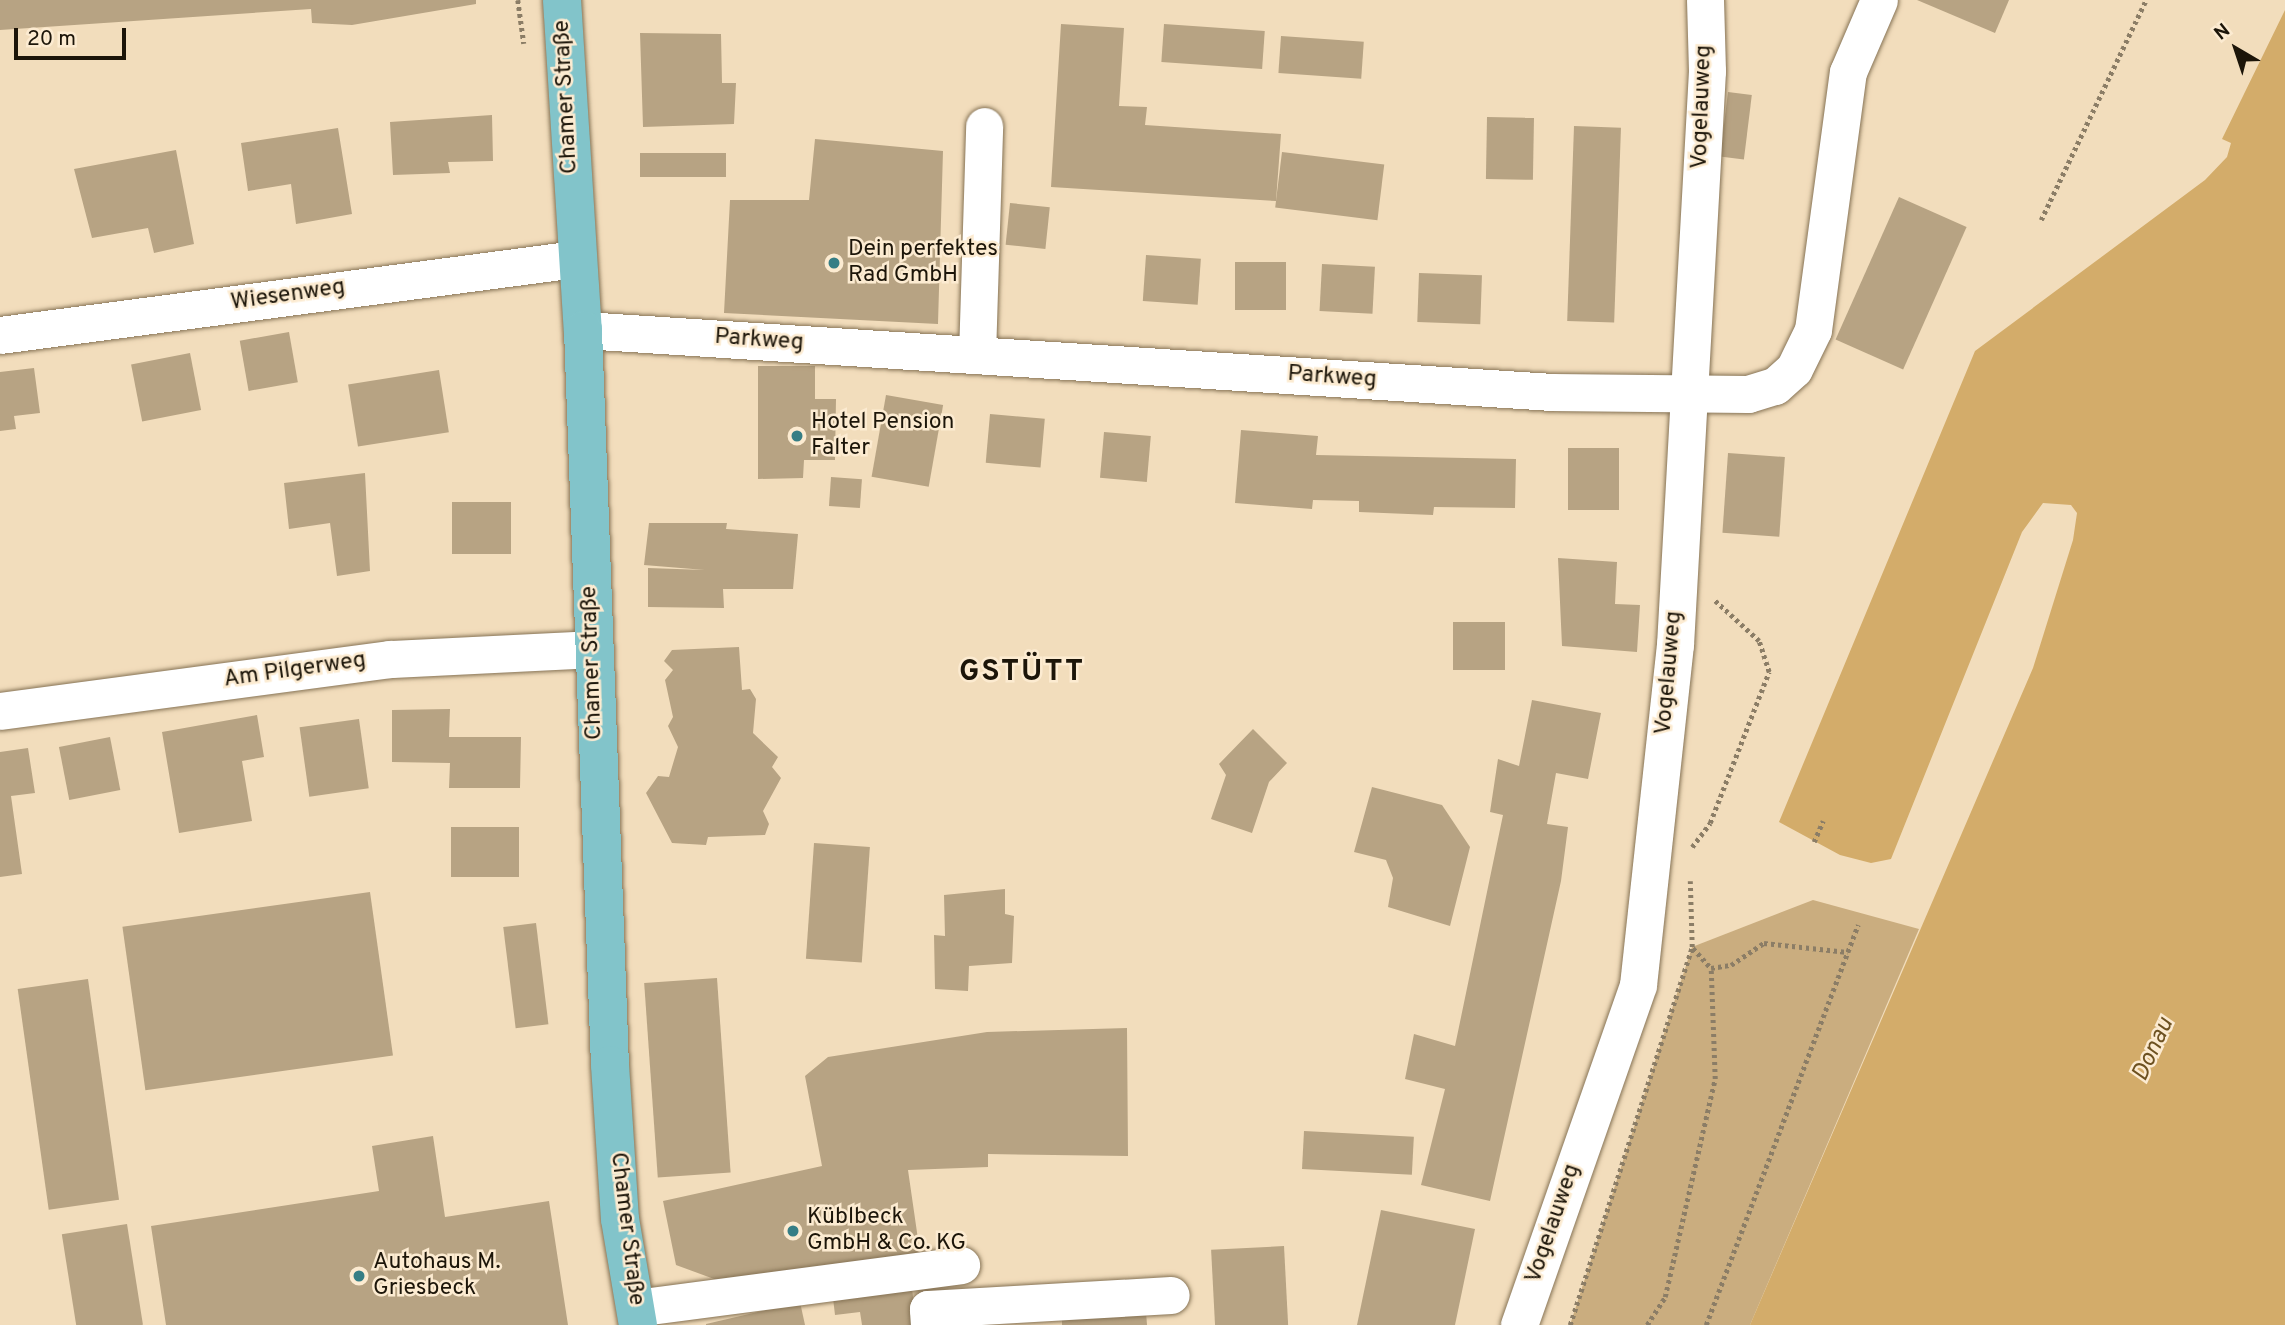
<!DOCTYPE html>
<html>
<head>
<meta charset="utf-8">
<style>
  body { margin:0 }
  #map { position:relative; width:2285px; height:1325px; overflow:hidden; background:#f2ddbc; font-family:Overpass,sans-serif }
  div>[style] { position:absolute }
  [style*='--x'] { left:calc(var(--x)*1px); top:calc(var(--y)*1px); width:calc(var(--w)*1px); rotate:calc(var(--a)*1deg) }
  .green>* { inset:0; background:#caad7f }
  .water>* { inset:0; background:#d3ac6a }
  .building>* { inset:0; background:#b7a383; transform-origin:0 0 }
  .path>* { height:4.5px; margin-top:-2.25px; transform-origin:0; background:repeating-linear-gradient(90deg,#8b7d66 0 3.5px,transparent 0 7px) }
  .roads { filter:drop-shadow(0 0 2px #867355) drop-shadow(0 0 2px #867355) }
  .minor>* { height:37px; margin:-18.5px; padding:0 18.5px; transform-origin:18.5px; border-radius:18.5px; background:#fff }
  .major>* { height:38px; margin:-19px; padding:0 19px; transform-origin:19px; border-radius:19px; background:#82c4ca }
  .dots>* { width:19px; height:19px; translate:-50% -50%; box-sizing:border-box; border:4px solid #fcebd1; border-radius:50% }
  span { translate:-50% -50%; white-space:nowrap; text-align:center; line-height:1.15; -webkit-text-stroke:5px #fcebd1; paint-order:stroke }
  .street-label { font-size:23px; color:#1c1509 }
  .poi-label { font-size:23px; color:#1c1509 }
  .left { translate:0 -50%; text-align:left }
  .water-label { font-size:24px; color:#6d5120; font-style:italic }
  .district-label { font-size:30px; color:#1c1509; font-weight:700; letter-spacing:2px }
  .north { position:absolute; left:2201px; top:14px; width:70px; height:70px; -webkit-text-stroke:5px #fcebd1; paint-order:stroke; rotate:321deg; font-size:19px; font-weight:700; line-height:28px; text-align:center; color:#1c1509 }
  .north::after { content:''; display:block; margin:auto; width:24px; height:32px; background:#1c1509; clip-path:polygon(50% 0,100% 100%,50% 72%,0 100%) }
  .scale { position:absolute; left:14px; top:28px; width:112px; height:32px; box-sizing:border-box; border:4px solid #1c1509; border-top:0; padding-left:9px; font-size:21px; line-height:24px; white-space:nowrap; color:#1c1509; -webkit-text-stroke:5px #fcebd1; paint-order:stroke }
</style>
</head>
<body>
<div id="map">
  <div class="green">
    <i style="clip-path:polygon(1813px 900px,1919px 929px,1750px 1325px,1570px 1325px,1692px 947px)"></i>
  </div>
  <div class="water">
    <i style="clip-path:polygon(2285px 10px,2285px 1325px,1750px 1325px,2033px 668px,2073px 540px,2077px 513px,2071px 505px,2043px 503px,2022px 532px,1891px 859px,1871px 863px,1840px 855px,1779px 822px,1975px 351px,2205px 180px,2227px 157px,2231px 143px,2222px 139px)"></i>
  </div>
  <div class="building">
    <i style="clip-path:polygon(0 0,476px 0,476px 4px,352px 25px,312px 23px,311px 9px,0 30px)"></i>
    <i style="clip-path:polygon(1917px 0,2009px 0,1995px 33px)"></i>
    <i style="clip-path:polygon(1061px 24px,1124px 28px,1119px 106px,1147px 107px,1145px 125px,1281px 134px,1276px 201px,1051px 187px)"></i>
    <i style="left:1164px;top:24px;width:101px;height:38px;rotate:4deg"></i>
    <i style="clip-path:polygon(640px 33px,721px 34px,722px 83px,736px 83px,734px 124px,643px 127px)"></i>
    <i style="left:1281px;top:36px;width:83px;height:37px;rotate:4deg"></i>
    <i style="left:1728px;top:92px;width:24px;height:65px;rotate:7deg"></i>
    <i style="clip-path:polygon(492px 115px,493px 161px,448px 162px,450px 173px,393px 175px,390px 122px)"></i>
    <i style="left:1487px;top:117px;width:47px;height:62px;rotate:1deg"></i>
    <i style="left:1574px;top:126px;width:47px;height:195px;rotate:2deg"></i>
    <i style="clip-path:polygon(338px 128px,352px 214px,296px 224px,291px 184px,248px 191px,241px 143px)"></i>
    <i style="clip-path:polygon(815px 139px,943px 151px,938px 324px,724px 313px,730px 200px,809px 200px)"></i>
    <i style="clip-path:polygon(176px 150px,194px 244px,154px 253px,148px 228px,92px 238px,74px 169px)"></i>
    <i style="left:1282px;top:152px;width:103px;height:56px;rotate:7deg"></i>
    <i style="left:726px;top:153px;width:24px;height:86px;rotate:90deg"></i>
    <i style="left:1899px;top:197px;width:74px;height:156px;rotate:24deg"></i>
    <i style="left:1010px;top:203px;width:40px;height:42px;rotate:6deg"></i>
    <i style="left:1146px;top:255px;width:55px;height:46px;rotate:4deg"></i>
    <i style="left:1235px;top:262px;width:51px;height:48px"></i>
    <i style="left:1322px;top:264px;width:53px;height:47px;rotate:3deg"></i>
    <i style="left:1419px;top:273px;width:63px;height:49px;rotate:2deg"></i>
    <i style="left:289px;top:332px;width:51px;height:50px;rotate:80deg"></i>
    <i style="left:190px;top:353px;width:58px;height:60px;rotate:79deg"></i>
    <i style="clip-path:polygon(758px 366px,815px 366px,815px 399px,836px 399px,835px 460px,804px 460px,803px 478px,758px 479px)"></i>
    <i style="clip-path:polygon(34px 368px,40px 413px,14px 416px,16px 429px,0 431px,0 372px)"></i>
    <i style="left:439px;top:370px;width:63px;height:92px;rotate:81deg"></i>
    <i style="left:886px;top:395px;width:58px;height:83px;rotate:10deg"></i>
    <i style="left:990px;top:414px;width:55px;height:49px;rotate:5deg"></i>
    <i style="clip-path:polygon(1241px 430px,1318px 436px,1316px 455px,1516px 459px,1515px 508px,1434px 507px,1433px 515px,1359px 512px,1359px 501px,1313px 500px,1312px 509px,1235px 503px)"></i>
    <i style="left:1104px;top:432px;width:47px;height:46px;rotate:5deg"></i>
    <i style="left:1619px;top:448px;width:62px;height:51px;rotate:90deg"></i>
    <i style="left:1728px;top:453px;width:57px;height:80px;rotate:4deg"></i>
    <i style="clip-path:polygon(365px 473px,370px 571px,337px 576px,330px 523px,289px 529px,284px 483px)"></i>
    <i style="left:831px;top:477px;width:31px;height:29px;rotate:4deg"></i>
    <i style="left:452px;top:502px;width:59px;height:52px"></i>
    <i style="clip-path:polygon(649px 523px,727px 523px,726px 529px,798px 534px,793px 589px,723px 589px,724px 608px,648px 607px,648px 568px,705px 570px,644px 565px)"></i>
    <i style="clip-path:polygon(1558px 558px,1617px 562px,1615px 604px,1640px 605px,1637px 652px,1562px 646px)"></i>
    <i style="left:1453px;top:622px;width:52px;height:48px"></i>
    <i style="clip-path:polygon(739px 647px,742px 690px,750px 689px,756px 699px,753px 733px,778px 757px,772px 767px,781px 778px,763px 811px,769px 824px,765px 835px,708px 837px,706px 845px,672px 843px,646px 793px,658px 776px,669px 777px,678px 747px,668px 726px,673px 717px,665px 680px,673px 670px,664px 661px,672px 650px)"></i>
    <i style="clip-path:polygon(1532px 700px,1601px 713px,1588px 779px,1556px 773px,1547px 824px,1568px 827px,1561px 881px,1490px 1201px,1421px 1185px,1445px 1089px,1405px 1079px,1414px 1034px,1455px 1046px,1503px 815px,1490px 812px,1498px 759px,1519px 766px)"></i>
    <i style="clip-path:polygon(450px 709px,449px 737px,521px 737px,520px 788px,449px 788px,450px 763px,392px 762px,392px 710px)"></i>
    <i style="clip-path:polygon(257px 715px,264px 757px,242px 761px,252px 821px,179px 833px,162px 732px)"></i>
    <i style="left:359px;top:719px;width:70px;height:60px;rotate:82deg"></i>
    <i style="clip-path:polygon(1253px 729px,1287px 763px,1269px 782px,1252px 833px,1211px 819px,1226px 775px,1219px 764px)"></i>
    <i style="left:110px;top:737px;width:54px;height:52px;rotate:79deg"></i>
    <i style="clip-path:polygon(28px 748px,35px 793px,11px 796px,22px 874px,0 877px,0 752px)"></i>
    <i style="clip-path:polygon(1372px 787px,1442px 805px,1470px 847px,1450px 926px,1388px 907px,1393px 878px,1386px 860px,1354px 852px)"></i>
    <i style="left:451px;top:827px;width:68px;height:50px"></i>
    <i style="left:814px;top:843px;width:56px;height:116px;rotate:4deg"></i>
    <i style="clip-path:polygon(1005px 889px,1005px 914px,1014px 916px,1012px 963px,969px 966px,968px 991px,935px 989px,934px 935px,945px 936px,944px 895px)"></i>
    <i style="left:370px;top:892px;width:165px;height:250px;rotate:82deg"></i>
    <i style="left:536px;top:923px;width:102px;height:33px;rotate:83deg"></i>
    <i style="left:717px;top:978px;width:195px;height:73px;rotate:86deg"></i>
    <i style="left:88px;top:979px;width:223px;height:71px;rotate:82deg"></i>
    <i style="clip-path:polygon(1127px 1028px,1128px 1156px,988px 1154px,988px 1167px,908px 1170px,921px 1260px,725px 1283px,676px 1265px,663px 1201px,822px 1166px,805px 1076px,828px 1057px,987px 1032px)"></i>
    <i style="left:1304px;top:1131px;width:110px;height:38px;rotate:3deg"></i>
    <i style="clip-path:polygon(433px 1136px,445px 1217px,549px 1201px,568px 1325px,166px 1325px,151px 1226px,379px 1191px,372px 1146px)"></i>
    <i style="clip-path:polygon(1381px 1210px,1475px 1229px,1455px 1325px,1357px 1325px)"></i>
    <i style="left:127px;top:1224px;width:102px;height:66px;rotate:81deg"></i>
    <i style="left:1284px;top:1246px;width:79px;height:73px;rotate:87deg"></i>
    <i style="clip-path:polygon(912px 1288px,916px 1325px,862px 1325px,860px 1312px,835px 1315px,833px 1298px)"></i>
    <i style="clip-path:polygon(800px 1302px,805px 1325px,706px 1325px,706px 1324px)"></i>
    <i style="clip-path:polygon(1146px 1312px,1147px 1325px,1062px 1325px,1062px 1315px)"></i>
  </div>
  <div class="path">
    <i style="--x:518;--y:0;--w:44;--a:82.2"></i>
    <i style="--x:2041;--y:220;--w:244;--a:-64.5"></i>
    <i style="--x:1814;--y:842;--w:23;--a:-67"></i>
    <i style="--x:1692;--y:847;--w:30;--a:-53"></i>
    <i style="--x:1710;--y:823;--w:162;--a:-68.7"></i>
    <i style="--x:1769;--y:672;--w:33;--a:-108"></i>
    <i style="--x:1759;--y:641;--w:61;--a:-137.7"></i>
    <i style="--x:1693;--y:948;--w:27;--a:48"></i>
    <i style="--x:1711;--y:968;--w:20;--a:-9"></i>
    <i style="--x:1731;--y:965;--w:40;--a:-34"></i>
    <i style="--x:1764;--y:943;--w:84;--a:6.1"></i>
    <i style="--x:1570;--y:1325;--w:397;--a:-72.1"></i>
    <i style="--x:1692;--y:947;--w:66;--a:-91.7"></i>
    <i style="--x:1647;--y:1325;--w:33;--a:-57"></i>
    <i style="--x:1665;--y:1297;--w:224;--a:-77.1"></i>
    <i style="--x:1715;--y:1079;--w:111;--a:-92.1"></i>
    <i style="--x:1706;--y:1325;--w:428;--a:-69.2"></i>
  </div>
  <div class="roads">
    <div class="minor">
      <i style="--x:583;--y:330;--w:970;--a:3.66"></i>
      <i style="--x:1551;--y:392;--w:197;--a:0.6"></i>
      <i style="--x:1748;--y:394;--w:28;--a:-17"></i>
      <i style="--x:1775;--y:386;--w:25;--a:-42"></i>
      <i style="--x:1794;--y:369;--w:43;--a:-64"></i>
      <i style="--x:1813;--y:330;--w:260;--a:-82.3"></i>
      <i style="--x:1848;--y:72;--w:78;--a:-66.7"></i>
      <i style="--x:0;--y:335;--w:581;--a:-7.52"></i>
      <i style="--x:977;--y:355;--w:229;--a:-88.2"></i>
      <i style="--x:0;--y:711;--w:393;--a:-7.6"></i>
      <i style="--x:390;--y:659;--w:202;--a:-2.8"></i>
      <i style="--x:635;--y:1308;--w:329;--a:-7.5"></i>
      <i style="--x:929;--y:1325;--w:16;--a:-94"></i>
      <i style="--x:928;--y:1309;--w:243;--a:-3.3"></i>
      <i style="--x:1519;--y:1325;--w:360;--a:-70.7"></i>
      <i style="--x:1638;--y:985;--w:342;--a:-83.8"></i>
      <i style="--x:1675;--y:645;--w:575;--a:-86.81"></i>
      <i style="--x:1707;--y:71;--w:71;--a:-91.6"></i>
    </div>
    <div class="major">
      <i style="--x:562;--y:0;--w:331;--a:86.4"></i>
      <i style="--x:583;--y:330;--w:735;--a:87.9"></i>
      <i style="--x:610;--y:1065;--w:154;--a:86.3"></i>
      <i style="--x:620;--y:1219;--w:108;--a:80.4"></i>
    </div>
  </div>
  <div class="dots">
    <i style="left:834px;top:263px;background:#367e85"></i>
    <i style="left:797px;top:436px;background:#367e85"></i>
    <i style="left:793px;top:1231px;background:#367e85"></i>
    <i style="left:359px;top:1276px;background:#367e85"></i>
  </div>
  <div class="street-label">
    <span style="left:567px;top:97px;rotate:-93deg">Chamer Straße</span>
    <span style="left:1703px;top:107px;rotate:-88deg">Vogelauweg</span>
    <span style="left:288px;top:296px;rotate:-8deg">Wiesenweg</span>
    <span style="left:759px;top:341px;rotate:4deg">Parkweg</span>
    <span style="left:1332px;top:378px;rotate:4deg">Parkweg</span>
    <span style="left:593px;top:663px;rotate:-92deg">Chamer Straße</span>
    <span style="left:295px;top:671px;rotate:-8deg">Am Pilgerweg</span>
    <span style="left:1670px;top:673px;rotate:-85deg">Vogelauweg</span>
    <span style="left:1554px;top:1224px;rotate:-71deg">Vogelauweg</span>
    <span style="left:626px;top:1229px;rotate:83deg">Chamer Straße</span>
  </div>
  <div class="poi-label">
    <span class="left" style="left:848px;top:263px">Dein perfektes<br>Rad GmbH</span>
    <span class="left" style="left:811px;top:436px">Hotel Pension<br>Falter</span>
    <span class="left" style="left:807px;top:1231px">Küblbeck<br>GmbH &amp; Co. KG</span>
    <span class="left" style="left:373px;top:1276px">Autohaus M.<br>Griesbeck</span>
  </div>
  <div class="water-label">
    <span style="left:2154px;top:1050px;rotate:-65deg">Donau</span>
  </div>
  <div class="district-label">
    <span style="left:1022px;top:673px">GSTÜTT</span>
  </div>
  <div class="north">N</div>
  <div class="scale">20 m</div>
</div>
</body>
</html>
